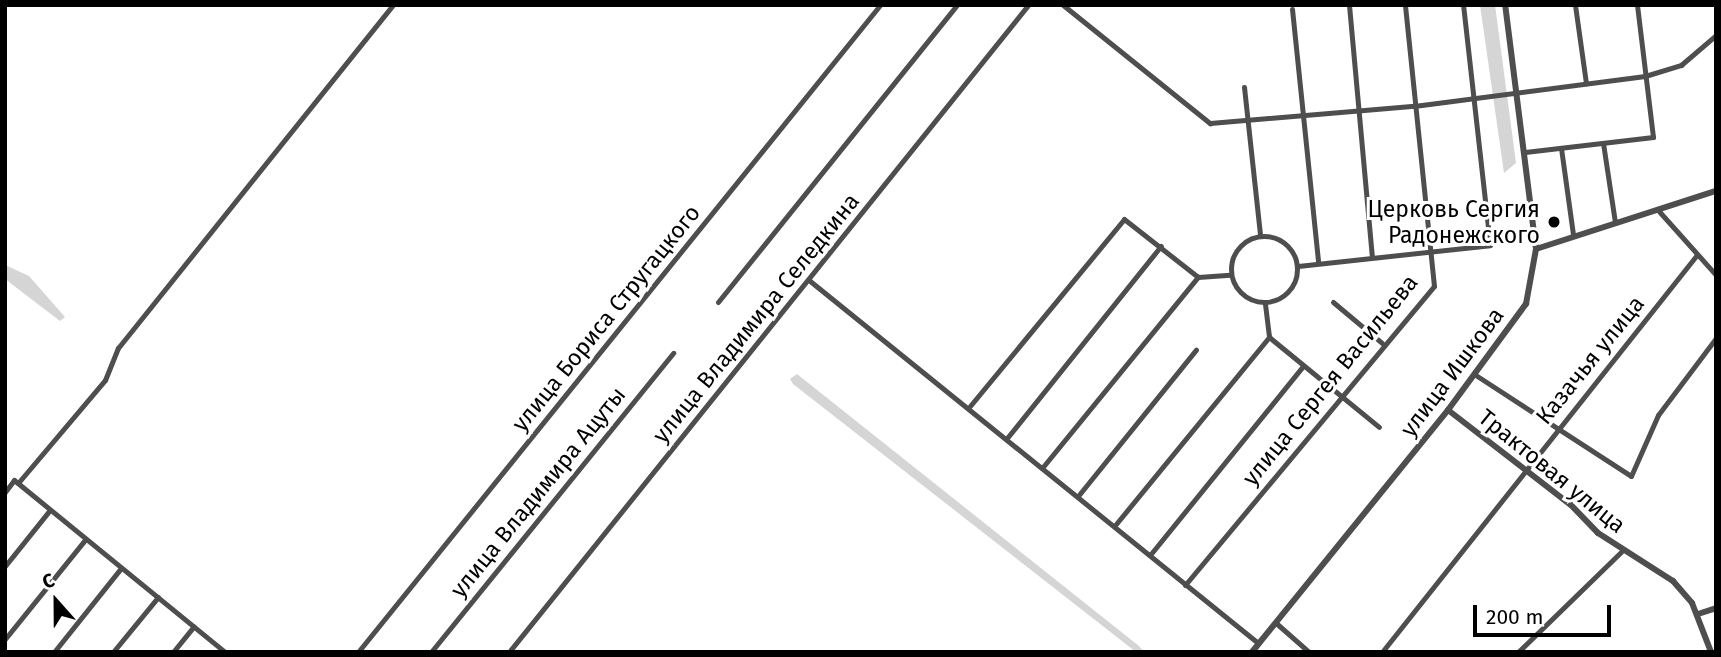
<!DOCTYPE html>
<html>
<head>
<meta charset="utf-8">
<style>
  body { margin:0 }
  #map { position:relative; width:1721px; height:657px; overflow:hidden; background:#fff; font-family:"Fira Sans",sans-serif }
  div>[style] { position:absolute }
  [style*='--x'] { left:calc(var(--x)*1px); top:calc(var(--y)*1px); width:calc(var(--w)*1px); rotate:calc(var(--a)*1deg) }
  .green>* { inset:0; background:#d5d5d5 }
  .minor>* { height:5px; margin:-2.5px; padding:0 2.5px; transform-origin:2.5px; border-radius:2.5px; background:#4e4e4e }
  .minor>.ring { margin:-2.5px; padding:0; box-sizing:content-box; background:none; border:5px solid #4e4e4e; border-radius:50% }
  .tertiary>* { height:6px; margin:-3px; padding:0 3px; transform-origin:3px; border-radius:3px; background:#4e4e4e }
  .dots>* { width:19px; height:19px; translate:-50% -50%; box-sizing:border-box; border:4px solid #fff; border-radius:50% }
  span { translate:-50% -50%; white-space:nowrap; text-align:center; line-height:1.15; -webkit-text-stroke:6px #fff; paint-order:stroke }
  .poi-label { font-size:23px; color:#000 }
  .right { translate:-100% -50%; text-align:right }
  .street-label { font-size:23px; color:#000 }
  .frame { position:absolute; inset:0; border:7px solid #000; pointer-events:none }
  .north { position:absolute; left:21px; top:566px; width:70px; height:70px; -webkit-text-stroke:5px #fff; paint-order:stroke; rotate:339deg; font-size:19px; font-weight:700; line-height:28px; text-align:center; color:#000 }
  .north::after { content:''; display:block; margin:auto; width:24px; height:32px; background:#000; clip-path:polygon(50% 0,100% 100%,50% 72%,0 100%) }
  .scale { position:absolute; left:1473px; top:605px; width:138px; height:32px; box-sizing:border-box; border:4px solid #000; border-top:0; padding-left:9px; font-size:21px; line-height:24px; white-space:nowrap; color:#000; -webkit-text-stroke:5px #fff; paint-order:stroke }
</style>
</head>
<body>
<div id="map">
  <div class="green">
    <i style="clip-path:polygon(1480px 5px,1495px 5px,1516px 163px,1504px 173px)"></i>
    <i style="clip-path:polygon(5px 265px,29px 276px,65px 317px,60px 321px,5px 279px)"></i>
    <i style="clip-path:polygon(797px 374px,1139px 646px,1144px 652px,1136px 652px,793px 384px,790px 379px)"></i>
  </div>
  <div class="minor">
    <i style="--x:1063;--y:5;--w:189;--a:38.8"></i>
    <i style="--x:1210;--y:123;--w:205;--a:-4.8"></i>
    <i style="--x:1414;--y:106;--w:233;--a:-7.4"></i>
    <i style="--x:1645;--y:76;--w:38;--a:-17"></i>
    <i style="--x:1681;--y:65;--w:46;--a:-40.6"></i>
    <i style="--x:1349;--y:5;--w:253;--a:84.8"></i>
    <i style="--x:1575;--y:5;--w:79;--a:82"></i>
    <i style="--x:1292;--y:9;--w:254;--a:84.1"></i>
    <i style="--x:1244;--y:87;--w:149;--a:83.8"></i>
    <i style="--x:1603;--y:143;--w:80;--a:81.4"></i>
    <i style="--x:1561;--y:148;--w:88;--a:82.1"></i>
    <i style="--x:1525;--y:152;--w:129;--a:-6.7"></i>
    <i style="--x:1653;--y:137;--w:133;--a:-96.9"></i>
    <i style="--x:1657;--y:209;--w:89;--a:48.2"></i>
    <i class="ring" style="left:1231px;top:236px;width:61px;height:61px"></i>
    <i style="--x:1298;--y:266;--w:193;--a:-6.2"></i>
    <i style="--x:1490;--y:245;--w:242;--a:-96.4"></i>
    <i style="--x:810;--y:281;--w:576;--a:38.94"></i>
    <i style="--x:718;--y:302;--w:381;--a:-51.2"></i>
    <i style="--x:1333;--y:302;--w:64;--a:39.9"></i>
    <i style="--x:1265;--y:304;--w:33;--a:83"></i>
    <i style="--x:1269;--y:337;--w:142;--a:39.3"></i>
    <i style="--x:1474;--y:374;--w:187;--a:33"></i>
    <i style="--x:1631;--y:476;--w:67;--a:-66.1"></i>
    <i style="--x:1658;--y:415;--w:96;--a:-53"></i>
    <i style="--x:970;--y:406;--w:242;--a:-50.5"></i>
    <i style="--x:1124;--y:219;--w:94;--a:38.1"></i>
    <i style="--x:1198;--y:277;--w:32;--a:-4"></i>
    <i style="--x:1007;--y:438;--w:246;--a:-51.3"></i>
    <i style="--x:1042;--y:468;--w:247;--a:-50.8"></i>
    <i style="--x:18;--y:483;--w:135;--a:-49.8"></i>
    <i style="--x:105;--y:380;--w:35;--a:-68"></i>
    <i style="--x:118;--y:348;--w:440;--a:-51.3"></i>
    <i style="--x:5;--y:492;--w:15;--a:-53"></i>
    <i style="--x:14;--y:480;--w:272;--a:39.2"></i>
    <i style="--x:1078;--y:496;--w:188;--a:-51.1"></i>
    <i style="--x:1116;--y:524;--w:242;--a:-50.7"></i>
    <i style="--x:1150;--y:555;--w:243;--a:-51"></i>
    <i style="--x:5;--y:566;--w:70;--a:-51.3"></i>
    <i style="--x:1185;--y:585;--w:389;--a:-50.2"></i>
    <i style="--x:1434;--y:286;--w:282;--a:-95.9"></i>
    <i style="--x:1276;--y:623;--w:44;--a:41.3"></i>
    <i style="--x:5;--y:639;--w:127;--a:-51.1"></i>
    <i style="--x:54;--y:652;--w:107;--a:-51.4"></i>
    <i style="--x:113;--y:652;--w:71;--a:-50.7"></i>
    <i style="--x:173;--y:652;--w:33;--a:-51"></i>
    <i style="--x:358;--y:652;--w:831;--a:-51.1"></i>
    <i style="--x:431;--y:652;--w:385;--a:-51"></i>
    <i style="--x:509;--y:652;--w:829;--a:-51.26"></i>
    <i style="--x:1382;--y:652;--w:505;--a:-51.59"></i>
    <i style="--x:1518;--y:652;--w:146;--a:-44.2"></i>
  </div>
  <div class="tertiary">
    <i style="--x:1536;--y:249;--w:189;--a:-17.9"></i>
    <i style="--x:1448;--y:410;--w:155;--a:37.7"></i>
    <i style="--x:1571;--y:505;--w:39;--a:46"></i>
    <i style="--x:1598;--y:533;--w:89;--a:32.6"></i>
    <i style="--x:1673;--y:581;--w:29;--a:49"></i>
    <i style="--x:1692;--y:603;--w:53;--a:68.8"></i>
    <i style="--x:1698;--y:614;--w:19;--a:-18"></i>
    <i style="--x:1252;--y:652;--w:311;--a:-51"></i>
    <i style="--x:1448;--y:410;--w:132;--a:-53.7"></i>
    <i style="--x:1526;--y:304;--w:56;--a:-79.7"></i>
    <i style="--x:1536;--y:249;--w:246;--a:-97.2"></i>
  </div>
  <div class="dots">
    <i style="left:1554px;top:222px;background:#000"></i>
  </div>
  <div class="poi-label">
    <span class="right" style="left:1540px;top:222px">Церковь Сергия<br>Радонежского</span>
  </div>
  <div class="street-label">
    <span style="left:606px;top:318px;rotate:-51deg">улица Бориса Стругацкого</span>
    <span style="left:756px;top:318px;rotate:-51deg">улица Владимира Селедкина</span>
    <span style="left:1590px;top:360px;rotate:-51deg">Казачья улица</span>
    <span style="left:1452px;top:372px;rotate:-53deg">улица Ишкова</span>
    <span style="left:1330px;top:380px;rotate:-51deg">улица Сергея Васильева</span>
    <span style="left:1552px;top:471px;rotate:39deg">Трактовая улица</span>
    <span style="left:538px;top:492px;rotate:-51deg">улица Владимира Ацуты</span>
  </div>
  <div class="frame"></div>
  <div class="north">С</div>
  <div class="scale">200 m</div>
</div>
</body>
</html>
